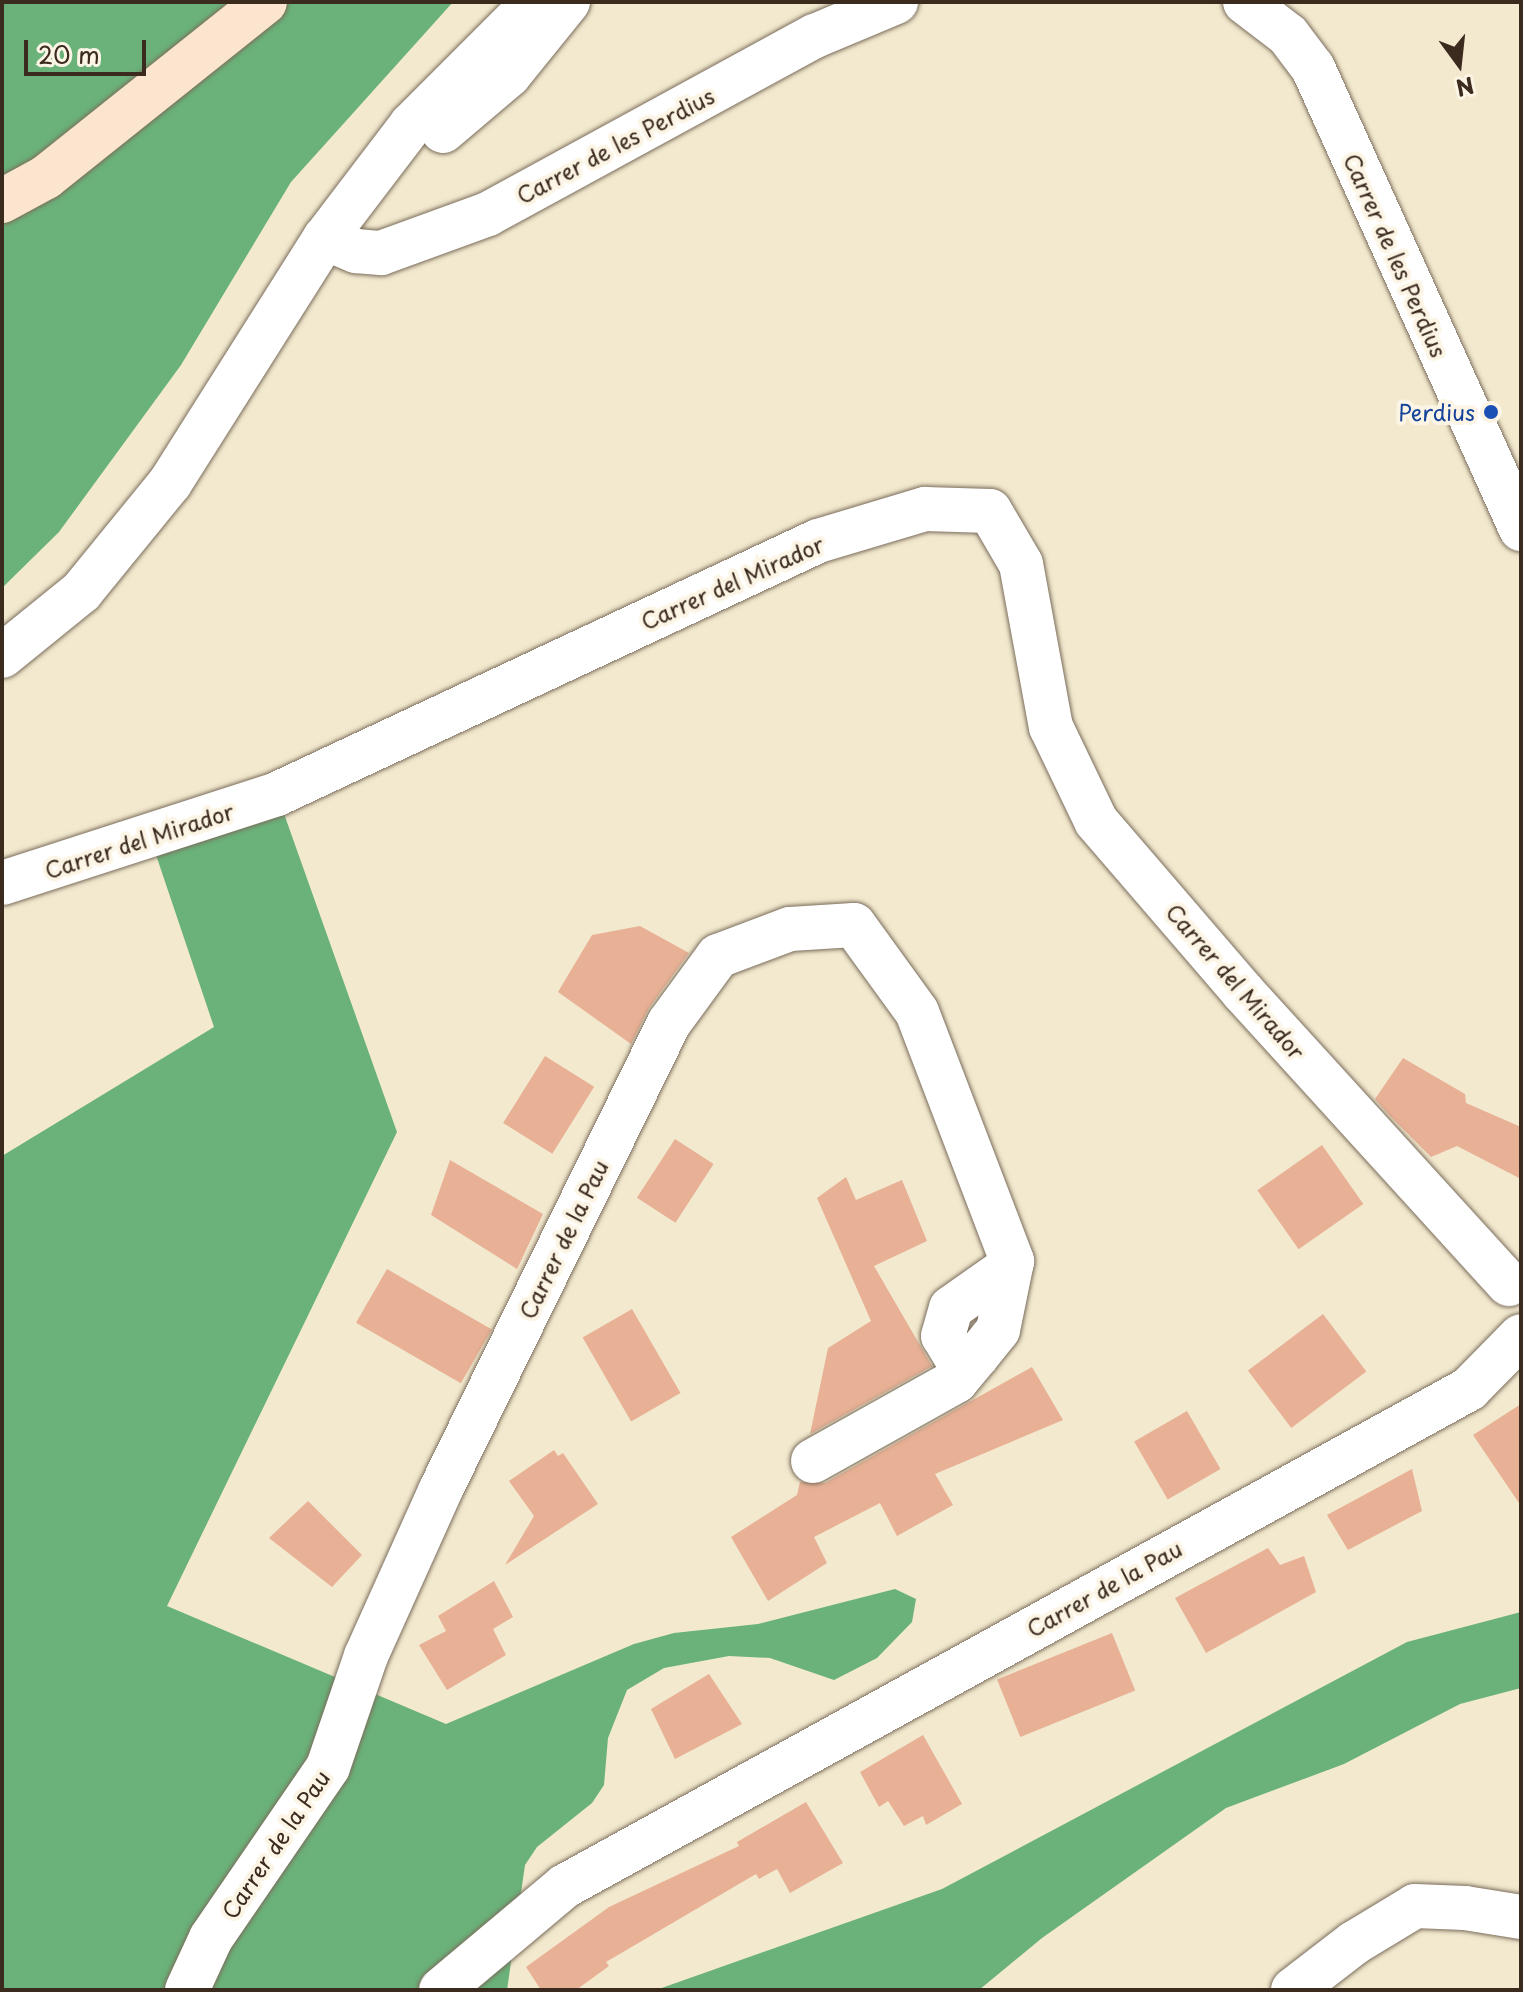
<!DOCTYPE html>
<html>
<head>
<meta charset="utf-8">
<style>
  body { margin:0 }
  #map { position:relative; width:1523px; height:1992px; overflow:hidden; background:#f2e9ce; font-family:"Playpen Sans",sans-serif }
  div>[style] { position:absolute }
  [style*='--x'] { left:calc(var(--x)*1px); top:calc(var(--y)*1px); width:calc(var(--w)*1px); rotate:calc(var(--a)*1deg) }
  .forest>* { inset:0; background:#6ab27a }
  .building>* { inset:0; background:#e8b196; transform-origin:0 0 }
  .roads { filter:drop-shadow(0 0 2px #7b6d5c) drop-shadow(0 0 2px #7b6d5c) }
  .street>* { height:44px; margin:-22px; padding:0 22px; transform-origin:22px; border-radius:22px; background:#fff }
  .secondary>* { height:44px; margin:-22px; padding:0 22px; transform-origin:22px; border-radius:22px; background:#fbe5cf }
  .dots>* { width:22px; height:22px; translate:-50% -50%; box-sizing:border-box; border:4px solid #fcf5e5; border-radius:50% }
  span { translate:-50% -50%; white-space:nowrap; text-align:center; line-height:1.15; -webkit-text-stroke:8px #fcf5e5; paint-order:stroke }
  .street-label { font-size:22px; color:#3b2a1e }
  .transit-label { font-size:22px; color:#164399 }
  .right { translate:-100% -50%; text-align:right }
  .frame { position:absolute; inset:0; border:4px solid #3b2a1e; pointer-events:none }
  .north { position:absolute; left:1419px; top:24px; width:80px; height:80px; -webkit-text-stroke:6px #fcf5e5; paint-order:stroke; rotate:165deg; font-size:22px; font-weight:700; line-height:32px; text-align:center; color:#3b2a1e }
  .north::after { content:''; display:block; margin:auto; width:28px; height:36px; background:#3b2a1e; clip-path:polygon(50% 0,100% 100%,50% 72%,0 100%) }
  .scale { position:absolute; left:24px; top:40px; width:122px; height:36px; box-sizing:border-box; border:4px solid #3b2a1e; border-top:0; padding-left:10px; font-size:24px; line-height:28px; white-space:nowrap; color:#3b2a1e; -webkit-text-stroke:6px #fcf5e5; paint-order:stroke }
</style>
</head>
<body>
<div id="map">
  <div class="forest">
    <i style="clip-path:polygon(2px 2px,453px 2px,291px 182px,181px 365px,59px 532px,2px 588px)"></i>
    <i style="clip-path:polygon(277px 794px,397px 1132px,167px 1606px,446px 1724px,634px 1644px,674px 1633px,758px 1624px,895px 1589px,916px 1599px,912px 1622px,877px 1658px,834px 1680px,770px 1658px,729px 1656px,664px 1668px,627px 1690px,608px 1738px,604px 1785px,592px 1803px,537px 1847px,525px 1865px,507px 1990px,2px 1990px,2px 1156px,214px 1027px,153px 846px)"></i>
    <i style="clip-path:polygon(1521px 1612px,1521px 1688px,1460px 1704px,1344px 1764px,1226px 1808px,1042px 1938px,979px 1990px,656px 1990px,942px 1889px,1407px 1642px)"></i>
  </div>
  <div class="building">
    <i style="clip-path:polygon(640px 926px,689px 953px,649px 1008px,631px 1044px,558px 992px,592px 935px)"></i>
    <i style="left:545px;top:1056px;width:58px;height:79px;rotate:32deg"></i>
    <i style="clip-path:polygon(1403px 1058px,1465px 1094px,1466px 1103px,1521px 1127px,1521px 1179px,1457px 1146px,1431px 1157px,1388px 1114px,1375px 1099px)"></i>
    <i style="left:675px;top:1139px;width:46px;height:70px;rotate:33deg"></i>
    <i style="left:1322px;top:1145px;width:72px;height:79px;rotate:55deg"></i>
    <i style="clip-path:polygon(450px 1160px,543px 1214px,517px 1269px,431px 1215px)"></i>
    <i style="clip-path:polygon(846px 1177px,856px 1200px,902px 1180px,927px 1241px,874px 1266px,932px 1366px,810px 1434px,828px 1348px,871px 1321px,817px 1198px)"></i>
    <i style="left:387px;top:1269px;width:121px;height:62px;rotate:30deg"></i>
    <i style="left:632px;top:1309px;width:97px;height:57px;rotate:60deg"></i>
    <i style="left:1323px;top:1314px;width:72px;height:94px;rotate:53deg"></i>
    <i style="clip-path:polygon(1032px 1367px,1063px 1420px,935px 1474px,953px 1505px,897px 1536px,880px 1503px,814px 1537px,827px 1563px,768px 1601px,731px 1537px,797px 1495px,800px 1482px,825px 1483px)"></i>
    <i style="clip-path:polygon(1521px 1404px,1521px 1506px,1473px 1435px)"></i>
    <i style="left:1187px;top:1411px;width:67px;height:61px;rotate:60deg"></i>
    <i style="clip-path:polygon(554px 1450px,558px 1456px,563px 1453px,598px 1504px,505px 1565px,534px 1516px,509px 1481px)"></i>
    <i style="clip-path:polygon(1412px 1469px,1422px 1511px,1348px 1550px,1327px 1515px)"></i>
    <i style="clip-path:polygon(308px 1501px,362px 1555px,332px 1587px,269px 1538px)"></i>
    <i style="clip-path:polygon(1268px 1548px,1280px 1565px,1304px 1556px,1316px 1592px,1206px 1653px,1175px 1598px)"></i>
    <i style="clip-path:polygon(494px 1581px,513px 1617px,493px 1629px,506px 1655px,447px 1690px,419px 1645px,446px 1631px,438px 1616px)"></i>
    <i style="left:1112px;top:1633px;width:62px;height:124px;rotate:68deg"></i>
    <i style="clip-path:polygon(709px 1674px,742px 1724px,675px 1759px,651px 1709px)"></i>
    <i style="clip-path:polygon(923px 1735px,962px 1804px,926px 1825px,923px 1816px,904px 1826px,888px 1801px,879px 1807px,860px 1772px)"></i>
    <i style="clip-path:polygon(806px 1802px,843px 1863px,790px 1893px,777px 1869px,759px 1879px,756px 1874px,606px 1962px,609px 1966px,576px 1990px,541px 1990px,526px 1967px,609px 1907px,739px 1846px,737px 1842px)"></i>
  </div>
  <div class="roads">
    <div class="street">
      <i style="--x:1245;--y:2;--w:54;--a:37.5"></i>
      <i style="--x:1288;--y:35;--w:41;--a:52.9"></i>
      <i style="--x:1313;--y:68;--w:506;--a:65.72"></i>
      <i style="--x:443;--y:131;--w:87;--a:-40.3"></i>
      <i style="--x:509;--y:75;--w:94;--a:-51.1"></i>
      <i style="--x:325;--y:238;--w:34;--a:23"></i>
      <i style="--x:356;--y:251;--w:25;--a:5"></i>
      <i style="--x:381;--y:253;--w:114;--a:-20"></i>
      <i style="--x:488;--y:214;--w:372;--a:-28.6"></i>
      <i style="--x:815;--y:36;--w:88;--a:-22.8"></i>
      <i style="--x:2;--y:656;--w:102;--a:-39"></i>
      <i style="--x:81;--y:592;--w:141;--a:-50.8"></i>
      <i style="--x:170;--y:483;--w:290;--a:-57.7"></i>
      <i style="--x:325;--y:238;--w:142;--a:-52.7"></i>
      <i style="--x:411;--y:125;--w:174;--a:-45"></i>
      <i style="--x:2;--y:883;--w:289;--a:-17.9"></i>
      <i style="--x:277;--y:794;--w:597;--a:-25.06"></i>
      <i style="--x:818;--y:541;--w:112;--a:-16.7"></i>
      <i style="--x:925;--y:509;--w:65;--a:1.8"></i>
      <i style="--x:990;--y:511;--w:61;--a:59.7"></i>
      <i style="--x:1021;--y:564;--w:166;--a:79.6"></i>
      <i style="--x:1051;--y:727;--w:104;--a:64.4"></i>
      <i style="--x:1096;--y:821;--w:225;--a:49.3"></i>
      <i style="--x:1243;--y:992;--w:395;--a:47.7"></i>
      <i style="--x:813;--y:1461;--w:164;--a:-29.2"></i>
      <i style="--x:956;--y:1381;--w:33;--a:-50"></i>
      <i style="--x:187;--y:1990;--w:57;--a:-65.2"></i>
      <i style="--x:211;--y:1938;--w:207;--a:-55.6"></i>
      <i style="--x:328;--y:1767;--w:117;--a:-71.1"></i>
      <i style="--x:366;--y:1656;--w:181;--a:-65.8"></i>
      <i style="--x:440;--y:1491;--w:521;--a:-63.93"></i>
      <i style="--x:669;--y:1023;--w:83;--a:-53.8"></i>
      <i style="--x:718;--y:956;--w:77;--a:-20.6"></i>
      <i style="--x:790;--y:929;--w:64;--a:-3.6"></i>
      <i style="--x:854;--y:925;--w:107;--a:54.1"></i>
      <i style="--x:917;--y:1012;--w:267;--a:69.1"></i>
      <i style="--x:1012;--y:1261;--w:70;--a:101.5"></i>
      <i style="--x:998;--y:1330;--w:33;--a:129"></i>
      <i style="--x:977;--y:1356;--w:23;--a:-175"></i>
      <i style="--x:954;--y:1354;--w:21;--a:-121"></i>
      <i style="--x:943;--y:1336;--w:29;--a:-74"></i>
      <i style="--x:951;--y:1308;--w:73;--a:-35"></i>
      <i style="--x:441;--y:1990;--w:162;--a:-40"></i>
      <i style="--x:565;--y:1886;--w:1032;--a:-28.8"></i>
      <i style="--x:1469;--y:1389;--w:74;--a:-45.5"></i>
      <i style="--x:1293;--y:1990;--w:77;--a:-37.6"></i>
      <i style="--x:1354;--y:1943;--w:71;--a:-31.2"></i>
      <i style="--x:1415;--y:1906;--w:50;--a:2.3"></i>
      <i style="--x:1465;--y:1908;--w:57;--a:9.1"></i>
    </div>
    <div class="secondary">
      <i style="--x:2;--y:201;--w:50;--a:-28.6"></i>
      <i style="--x:46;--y:177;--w:280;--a:-38.6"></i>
    </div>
  </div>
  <div class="dots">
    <i style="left:1491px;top:412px;background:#1a4fb4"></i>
  </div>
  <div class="street-label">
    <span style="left:615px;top:145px;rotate:-28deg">Carrer de les Perdius</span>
    <span style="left:1396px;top:255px;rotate:66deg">Carrer de les Perdius</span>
    <span style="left:732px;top:582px;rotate:-24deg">Carrer del Mirador</span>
    <span style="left:139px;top:840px;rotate:-18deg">Carrer del Mirador</span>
    <span style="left:1236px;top:981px;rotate:49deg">Carrer del Mirador</span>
    <span style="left:563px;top:1239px;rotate:-64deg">Carrer de la Pau</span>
    <span style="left:1104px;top:1588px;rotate:-29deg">Carrer de la Pau</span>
    <span style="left:275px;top:1844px;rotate:-56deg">Carrer de la Pau</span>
  </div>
  <div class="transit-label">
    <span class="right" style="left:1475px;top:412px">Perdius</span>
  </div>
  <div class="frame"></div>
  <div class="north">N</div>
  <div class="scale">20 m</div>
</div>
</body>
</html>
